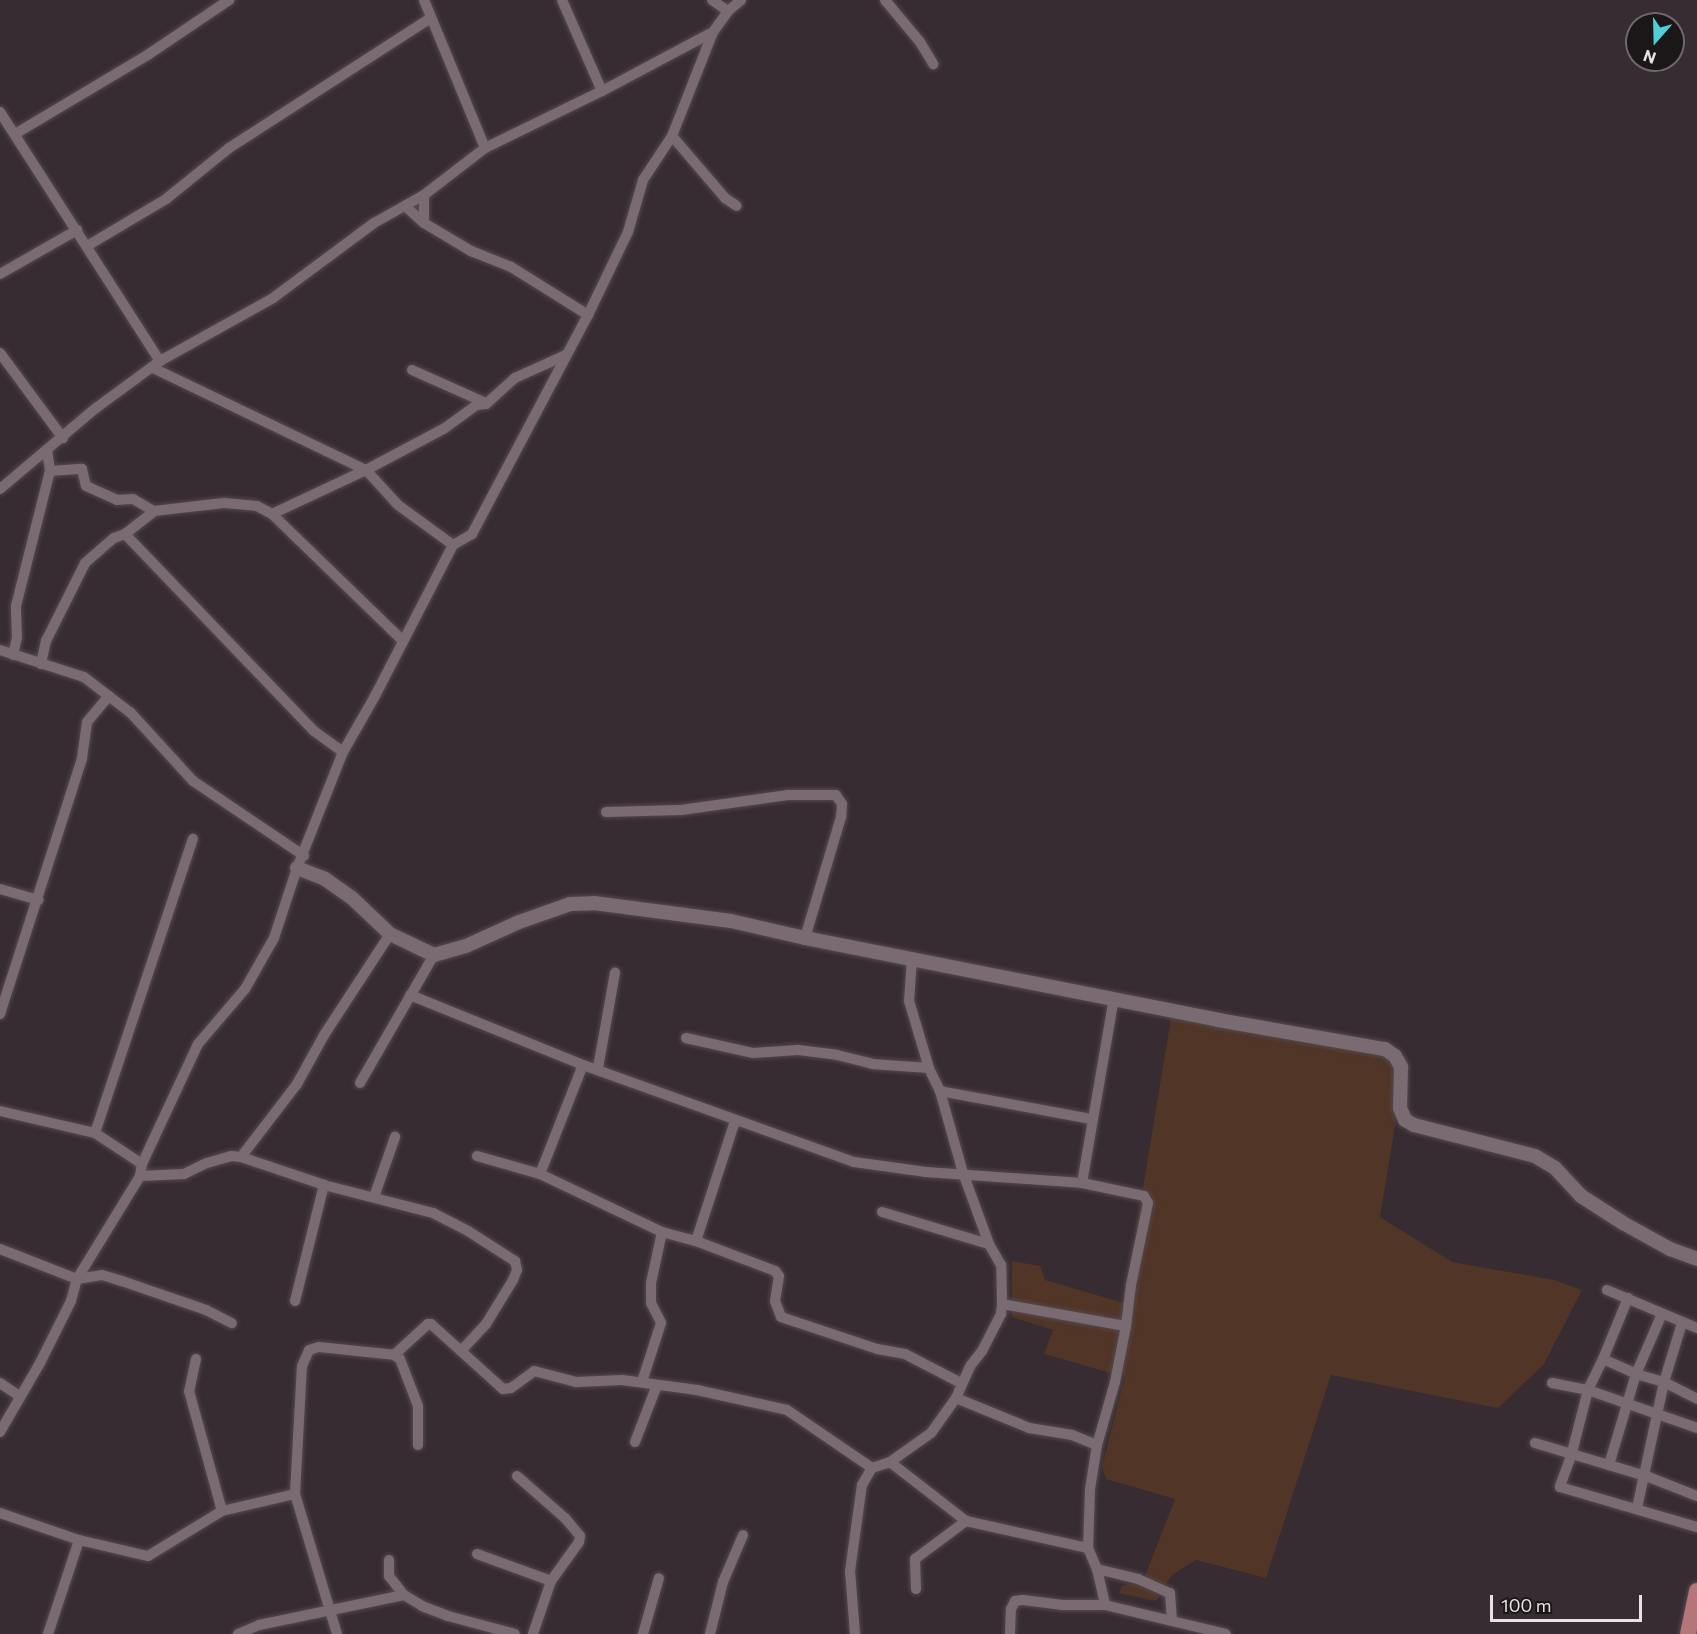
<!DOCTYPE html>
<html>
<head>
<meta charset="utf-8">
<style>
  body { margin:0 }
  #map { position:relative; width:1697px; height:1634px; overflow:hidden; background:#372c31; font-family:Commissioner,sans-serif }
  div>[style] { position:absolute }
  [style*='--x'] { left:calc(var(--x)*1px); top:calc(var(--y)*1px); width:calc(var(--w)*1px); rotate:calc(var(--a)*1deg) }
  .green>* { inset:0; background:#513526 }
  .roads { filter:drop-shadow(0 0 2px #53494e) drop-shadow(0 0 2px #53494e) }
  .minor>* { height:10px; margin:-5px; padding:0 5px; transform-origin:5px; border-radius:5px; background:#796b71 }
  .tertiary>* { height:14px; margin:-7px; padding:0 7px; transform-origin:7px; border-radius:7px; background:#796b71 }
  .trunk>* { height:16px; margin:-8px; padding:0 8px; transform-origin:8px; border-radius:8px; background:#b47679 }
  span { translate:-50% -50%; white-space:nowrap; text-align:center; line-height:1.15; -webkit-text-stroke:6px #1b1618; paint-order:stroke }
  .north { position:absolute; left:1625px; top:12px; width:60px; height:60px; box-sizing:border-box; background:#1b1618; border:2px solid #6d676a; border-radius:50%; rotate:200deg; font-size:16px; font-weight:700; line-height:24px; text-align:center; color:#e9e1e4 }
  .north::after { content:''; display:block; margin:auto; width:21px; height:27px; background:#52ccd6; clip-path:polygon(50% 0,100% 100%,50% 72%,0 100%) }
  .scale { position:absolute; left:1490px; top:1595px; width:152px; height:27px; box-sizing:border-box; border:3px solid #e9e1e4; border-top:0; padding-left:8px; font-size:18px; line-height:21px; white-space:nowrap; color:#e9e1e4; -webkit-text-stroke:4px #1b1618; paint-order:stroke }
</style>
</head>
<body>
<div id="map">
  <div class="green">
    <i style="clip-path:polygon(1172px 1012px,1406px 1059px,1380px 1217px,1452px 1262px,1554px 1280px,1582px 1290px,1544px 1364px,1498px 1408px,1331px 1375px,1266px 1578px,1196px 1560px,1172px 1575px,1156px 1601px,1119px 1593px,1122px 1586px,1143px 1581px,1175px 1499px,1106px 1479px,1102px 1467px,1125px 1377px,1044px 1354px,1053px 1330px,1012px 1317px,1012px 1261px,1040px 1266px,1045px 1280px,1124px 1303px)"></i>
  </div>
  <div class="roads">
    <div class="minor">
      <i style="--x:424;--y:0;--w:160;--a:67.6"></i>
      <i style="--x:562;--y:0;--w:99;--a:66.3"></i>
      <i style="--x:712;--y:0;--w:19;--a:35"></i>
      <i style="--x:885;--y:0;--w:55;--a:50.2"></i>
      <i style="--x:920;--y:42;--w:26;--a:59"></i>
      <i style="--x:0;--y:112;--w:296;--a:57.3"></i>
      <i style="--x:15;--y:134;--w:156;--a:-30.8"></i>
      <i style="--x:149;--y:54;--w:97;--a:-34"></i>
      <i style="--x:672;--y:136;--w:82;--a:49.5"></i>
      <i style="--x:725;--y:198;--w:14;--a:34"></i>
      <i style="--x:405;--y:206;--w:25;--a:42"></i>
      <i style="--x:424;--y:223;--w:55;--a:30.8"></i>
      <i style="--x:471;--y:251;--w:43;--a:21.8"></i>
      <i style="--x:511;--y:267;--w:91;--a:31.9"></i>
      <i style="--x:424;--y:223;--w:28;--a:-90"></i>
      <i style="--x:87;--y:246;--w:92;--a:-30.7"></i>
      <i style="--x:166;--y:199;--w:81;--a:-39"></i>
      <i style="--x:229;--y:148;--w:240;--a:-32.8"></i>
      <i style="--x:0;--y:274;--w:89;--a:-29.7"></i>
      <i style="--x:0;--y:353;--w:106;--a:53.5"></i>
      <i style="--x:153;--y:368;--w:236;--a:25.6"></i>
      <i style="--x:366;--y:470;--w:47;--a:47.6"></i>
      <i style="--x:398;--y:505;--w:68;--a:36"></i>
      <i style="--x:412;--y:370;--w:81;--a:24"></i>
      <i style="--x:50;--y:471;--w:32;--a:-4"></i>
      <i style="--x:82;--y:469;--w:17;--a:77"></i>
      <i style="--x:86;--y:486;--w:34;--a:24"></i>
      <i style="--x:117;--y:500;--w:16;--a:-4"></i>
      <i style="--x:133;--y:499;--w:24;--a:30"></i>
      <i style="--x:0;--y:489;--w:126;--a:-40.2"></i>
      <i style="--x:96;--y:408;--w:79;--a:-36.3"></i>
      <i style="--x:160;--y:361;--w:129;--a:-29.1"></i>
      <i style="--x:273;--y:298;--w:126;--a:-36.6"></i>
      <i style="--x:374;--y:223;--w:57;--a:-29.2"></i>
      <i style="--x:424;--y:195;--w:77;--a:-37.6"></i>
      <i style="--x:485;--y:148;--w:130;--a:-26"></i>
      <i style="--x:602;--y:91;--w:126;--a:-28"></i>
      <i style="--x:272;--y:514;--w:104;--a:-25.1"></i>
      <i style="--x:366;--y:470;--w:89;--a:-28"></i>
      <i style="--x:445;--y:428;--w:39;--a:-36"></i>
      <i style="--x:477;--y:405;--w:9;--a:-6"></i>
      <i style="--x:486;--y:404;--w:39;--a:-42"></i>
      <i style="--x:515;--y:378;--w:56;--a:-24.3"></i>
      <i style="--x:125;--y:534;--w:273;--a:46.2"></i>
      <i style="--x:314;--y:731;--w:36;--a:36"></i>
      <i style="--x:0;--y:650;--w:88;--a:17.8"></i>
      <i style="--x:84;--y:677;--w:59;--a:37.5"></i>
      <i style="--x:131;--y:713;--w:92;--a:47.6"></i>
      <i style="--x:193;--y:781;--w:134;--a:34"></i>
      <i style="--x:13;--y:655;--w:17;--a:-77"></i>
      <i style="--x:17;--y:638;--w:32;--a:-92"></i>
      <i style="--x:16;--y:606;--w:139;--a:-75.9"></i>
      <i style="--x:50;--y:471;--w:22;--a:-98"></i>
      <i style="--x:41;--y:664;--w:24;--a:-78"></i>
      <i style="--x:46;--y:641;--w:87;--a:-63.4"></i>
      <i style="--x:85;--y:563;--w:38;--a:-41"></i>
      <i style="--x:114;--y:538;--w:12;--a:-20"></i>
      <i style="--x:125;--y:534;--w:37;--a:-38"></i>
      <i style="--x:154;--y:511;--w:70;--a:-6.5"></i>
      <i style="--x:224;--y:503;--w:33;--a:5"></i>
      <i style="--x:257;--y:506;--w:17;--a:28"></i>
      <i style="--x:272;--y:514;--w:182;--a:44.1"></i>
      <i style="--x:606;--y:812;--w:75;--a:-1.5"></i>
      <i style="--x:681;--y:810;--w:108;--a:-8"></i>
      <i style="--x:788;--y:795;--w:48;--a:0"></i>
      <i style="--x:836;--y:795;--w:11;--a:56"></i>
      <i style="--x:842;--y:804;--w:13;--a:94"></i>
      <i style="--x:841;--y:817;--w:126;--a:106.6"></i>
      <i style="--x:0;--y:889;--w:40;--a:16"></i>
      <i style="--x:410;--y:995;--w:187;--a:22"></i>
      <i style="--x:0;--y:1014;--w:269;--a:-72.2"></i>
      <i style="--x:82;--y:758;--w:36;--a:-82"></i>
      <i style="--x:87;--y:722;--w:34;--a:-50"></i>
      <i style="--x:686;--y:1038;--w:69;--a:12.6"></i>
      <i style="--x:753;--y:1053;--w:45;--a:-3.8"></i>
      <i style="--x:798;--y:1050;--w:39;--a:7"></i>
      <i style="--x:837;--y:1055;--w:36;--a:14"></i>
      <i style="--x:872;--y:1064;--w:57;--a:4"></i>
      <i style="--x:598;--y:1068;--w:97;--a:-79.9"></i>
      <i style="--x:360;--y:1083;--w:148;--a:-60"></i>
      <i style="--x:940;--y:1091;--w:154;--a:10.5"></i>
      <i style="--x:0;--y:1111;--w:98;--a:13"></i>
      <i style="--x:95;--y:1133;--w:56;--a:33.4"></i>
      <i style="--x:95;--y:1133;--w:310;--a:-71.6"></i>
      <i style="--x:477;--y:1156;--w:66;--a:15.9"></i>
      <i style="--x:540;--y:1174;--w:135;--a:25.4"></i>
      <i style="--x:662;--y:1232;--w:52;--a:102.2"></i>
      <i style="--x:651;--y:1283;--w:20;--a:90"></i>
      <i style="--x:651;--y:1303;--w:22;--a:63"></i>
      <i style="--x:661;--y:1323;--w:62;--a:107.9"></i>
      <i style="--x:241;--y:1157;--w:92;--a:-52.5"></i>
      <i style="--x:297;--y:1084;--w:56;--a:-61.1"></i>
      <i style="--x:324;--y:1035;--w:121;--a:-56.8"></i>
      <i style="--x:540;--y:1174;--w:117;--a:-68.5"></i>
      <i style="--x:583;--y:1065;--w:288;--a:19.7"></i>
      <i style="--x:854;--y:1162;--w:73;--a:7.9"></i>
      <i style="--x:926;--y:1172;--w:156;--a:4"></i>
      <i style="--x:1082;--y:1183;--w:63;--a:11.8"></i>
      <i style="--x:1144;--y:1196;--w:8;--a:60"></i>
      <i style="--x:1148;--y:1203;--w:84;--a:101.7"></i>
      <i style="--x:1131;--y:1285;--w:41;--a:97"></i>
      <i style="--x:1126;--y:1326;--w:57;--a:101.1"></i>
      <i style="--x:1115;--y:1382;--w:66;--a:105.9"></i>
      <i style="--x:1097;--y:1445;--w:45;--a:99"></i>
      <i style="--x:1090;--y:1489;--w:59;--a:91.9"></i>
      <i style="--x:1088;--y:1548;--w:23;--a:67"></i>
      <i style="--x:1097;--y:1569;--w:37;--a:77"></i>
      <i style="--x:1105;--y:1605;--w:124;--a:13.5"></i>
      <i style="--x:140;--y:1176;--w:44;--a:-2.6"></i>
      <i style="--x:184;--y:1174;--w:25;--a:-26"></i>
      <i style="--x:207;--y:1163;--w:25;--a:-16"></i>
      <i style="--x:231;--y:1156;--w:10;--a:6"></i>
      <i style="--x:241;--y:1157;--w:88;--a:18.6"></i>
      <i style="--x:324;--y:1185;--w:113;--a:14.4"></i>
      <i style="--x:433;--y:1213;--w:39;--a:27"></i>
      <i style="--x:468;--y:1231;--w:56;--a:32.6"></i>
      <i style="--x:515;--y:1261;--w:9;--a:77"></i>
      <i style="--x:517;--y:1270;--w:11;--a:112"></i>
      <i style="--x:513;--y:1280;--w:52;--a:121.5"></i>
      <i style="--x:486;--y:1324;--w:37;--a:133"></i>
      <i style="--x:1082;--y:1183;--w:188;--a:-80.2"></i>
      <i style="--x:374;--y:1197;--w:64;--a:-70.7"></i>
      <i style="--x:882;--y:1212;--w:112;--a:16.7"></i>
      <i style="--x:662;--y:1232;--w:35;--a:15"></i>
      <i style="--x:696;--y:1241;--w:85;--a:20.8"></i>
      <i style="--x:775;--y:1271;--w:6;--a:51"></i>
      <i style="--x:779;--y:1276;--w:25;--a:99"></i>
      <i style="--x:775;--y:1301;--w:17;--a:69"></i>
      <i style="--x:781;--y:1317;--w:101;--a:18.4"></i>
      <i style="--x:877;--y:1349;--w:28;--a:10"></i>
      <i style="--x:905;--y:1354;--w:63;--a:27.4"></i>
      <i style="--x:696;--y:1241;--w:126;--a:-72"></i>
      <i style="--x:0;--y:1249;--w:83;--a:21.3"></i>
      <i style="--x:77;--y:1279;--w:25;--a:-9"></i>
      <i style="--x:102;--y:1275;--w:21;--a:17"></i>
      <i style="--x:122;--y:1281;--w:89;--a:19"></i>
      <i style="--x:206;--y:1310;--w:29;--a:27"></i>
      <i style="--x:1607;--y:1290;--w:98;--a:22.9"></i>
      <i style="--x:1628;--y:1298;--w:66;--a:112.3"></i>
      <i style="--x:1603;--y:1359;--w:34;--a:116"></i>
      <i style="--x:1588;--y:1390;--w:68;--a:104.4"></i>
      <i style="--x:1571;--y:1456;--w:33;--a:110"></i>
      <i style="--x:1560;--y:1487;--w:143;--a:16.3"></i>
      <i style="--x:295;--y:1301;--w:120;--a:-76"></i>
      <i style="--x:1002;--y:1304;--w:126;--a:10.1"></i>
      <i style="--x:394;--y:1355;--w:46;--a:-42.4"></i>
      <i style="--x:428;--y:1324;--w:3;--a:0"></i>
      <i style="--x:431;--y:1324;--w:97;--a:42.1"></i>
      <i style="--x:503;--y:1389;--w:8;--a:-7"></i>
      <i style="--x:511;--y:1388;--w:29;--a:-36"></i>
      <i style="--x:534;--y:1371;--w:43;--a:14.7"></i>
      <i style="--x:576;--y:1382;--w:46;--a:-2.5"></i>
      <i style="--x:622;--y:1380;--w:76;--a:7.6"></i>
      <i style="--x:697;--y:1390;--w:92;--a:12.5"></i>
      <i style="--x:787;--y:1410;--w:103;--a:34.3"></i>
      <i style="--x:196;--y:1359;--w:33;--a:102"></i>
      <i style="--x:189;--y:1391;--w:124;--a:74.6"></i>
      <i style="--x:1603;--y:1359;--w:36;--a:24"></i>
      <i style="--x:1636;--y:1374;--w:29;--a:16"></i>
      <i style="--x:1664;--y:1382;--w:37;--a:27"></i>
      <i style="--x:0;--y:1383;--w:23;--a:34"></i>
      <i style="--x:1552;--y:1383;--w:37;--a:11"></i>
      <i style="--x:1588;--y:1390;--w:115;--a:19.2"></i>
      <i style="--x:956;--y:1398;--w:79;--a:22.3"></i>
      <i style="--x:1029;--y:1428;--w:44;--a:9.2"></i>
      <i style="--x:1072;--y:1435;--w:27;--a:22"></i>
      <i style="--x:0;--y:1432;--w:80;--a:-59.9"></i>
      <i style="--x:40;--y:1363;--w:69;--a:-63.4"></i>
      <i style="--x:71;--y:1301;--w:23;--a:-75"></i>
      <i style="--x:77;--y:1279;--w:121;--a:-58.5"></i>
      <i style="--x:140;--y:1176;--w:12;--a:-81"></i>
      <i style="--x:142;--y:1164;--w:132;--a:-65"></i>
      <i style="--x:198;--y:1044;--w:72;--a:-49.5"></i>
      <i style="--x:245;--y:989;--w:59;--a:-60.4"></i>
      <i style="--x:274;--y:938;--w:74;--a:-71.8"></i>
      <i style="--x:297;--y:868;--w:125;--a:-68.4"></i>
      <i style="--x:343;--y:752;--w:64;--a:-60.3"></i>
      <i style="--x:375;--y:696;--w:170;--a:-62.7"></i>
      <i style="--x:453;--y:545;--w:22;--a:-30"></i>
      <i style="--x:472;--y:534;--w:248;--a:-62.1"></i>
      <i style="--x:588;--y:315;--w:92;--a:-64.3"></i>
      <i style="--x:628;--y:232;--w:54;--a:-73.9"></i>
      <i style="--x:643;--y:180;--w:53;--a:-56.6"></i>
      <i style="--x:672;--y:136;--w:112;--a:-68.5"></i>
      <i style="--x:713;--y:32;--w:26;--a:-54"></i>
      <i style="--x:728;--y:11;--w:17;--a:-40"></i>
      <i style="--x:635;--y:1442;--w:61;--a:-68.9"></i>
      <i style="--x:1535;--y:1443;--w:116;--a:16.6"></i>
      <i style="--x:1646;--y:1476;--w:55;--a:21.4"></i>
      <i style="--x:890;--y:1462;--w:96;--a:37.8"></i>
      <i style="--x:966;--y:1521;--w:125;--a:12.5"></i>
      <i style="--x:1609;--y:1465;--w:95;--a:-73.5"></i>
      <i style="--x:1636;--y:1374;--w:65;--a:-66.6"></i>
      <i style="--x:517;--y:1476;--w:64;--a:41.2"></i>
      <i style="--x:565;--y:1518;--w:23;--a:50"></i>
      <i style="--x:580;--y:1536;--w:6;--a:99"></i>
      <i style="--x:579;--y:1542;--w:48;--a:125.7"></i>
      <i style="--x:551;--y:1581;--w:56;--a:108.8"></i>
      <i style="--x:295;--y:1494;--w:128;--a:-86.9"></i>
      <i style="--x:302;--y:1366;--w:17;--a:-66"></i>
      <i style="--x:309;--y:1350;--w:10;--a:-17"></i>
      <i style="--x:319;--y:1347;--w:48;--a:5.9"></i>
      <i style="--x:367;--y:1352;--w:27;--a:6"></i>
      <i style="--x:394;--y:1355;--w:7;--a:34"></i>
      <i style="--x:400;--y:1359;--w:50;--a:69"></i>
      <i style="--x:418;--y:1406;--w:39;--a:90"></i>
      <i style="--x:1637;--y:1508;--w:129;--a:-77.9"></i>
      <i style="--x:1664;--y:1382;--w:62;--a:-73"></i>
      <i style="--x:0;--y:1513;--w:83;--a:18.9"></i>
      <i style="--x:79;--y:1540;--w:71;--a:13.1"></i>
      <i style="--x:148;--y:1556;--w:87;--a:-31.3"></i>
      <i style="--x:222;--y:1511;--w:75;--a:-13.1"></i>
      <i style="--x:295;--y:1494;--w:146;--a:73.3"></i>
      <i style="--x:477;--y:1554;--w:79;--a:20"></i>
      <i style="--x:389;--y:1560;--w:16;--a:90"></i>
      <i style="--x:389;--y:1576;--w:24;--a:52"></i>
      <i style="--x:1097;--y:1569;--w:42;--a:13.7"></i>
      <i style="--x:1138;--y:1579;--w:35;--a:24"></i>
      <i style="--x:1170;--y:1593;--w:26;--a:86"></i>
      <i style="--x:916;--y:1589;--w:30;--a:-92"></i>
      <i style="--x:915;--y:1559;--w:64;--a:-36.7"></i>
      <i style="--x:48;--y:1634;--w:99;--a:-71.7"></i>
      <i style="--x:238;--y:1634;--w:23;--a:-23"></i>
      <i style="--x:259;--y:1625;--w:148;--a:-11.7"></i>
      <i style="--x:404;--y:1595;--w:21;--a:31"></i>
      <i style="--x:422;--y:1606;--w:28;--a:21"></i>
      <i style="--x:448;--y:1616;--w:69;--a:15"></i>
      <i style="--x:643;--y:1634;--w:58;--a:-74.1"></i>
      <i style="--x:710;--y:1634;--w:54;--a:-76"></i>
      <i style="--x:723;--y:1582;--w:51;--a:-66.9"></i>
      <i style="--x:855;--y:1634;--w:63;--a:-94.5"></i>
      <i style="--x:850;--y:1571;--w:87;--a:-82.1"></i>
      <i style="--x:862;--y:1485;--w:20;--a:-60"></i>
      <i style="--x:872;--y:1468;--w:19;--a:-18"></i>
      <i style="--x:890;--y:1462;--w:50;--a:-35.3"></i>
      <i style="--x:931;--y:1433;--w:43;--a:-54.5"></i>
      <i style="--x:956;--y:1398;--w:36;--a:-66"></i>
      <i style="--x:971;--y:1365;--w:18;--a:-52"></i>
      <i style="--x:982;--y:1351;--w:42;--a:-62.8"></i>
      <i style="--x:1001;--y:1314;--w:10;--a:-84"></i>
      <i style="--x:1002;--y:1304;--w:39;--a:-91"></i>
      <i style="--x:1001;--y:1265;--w:24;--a:-120"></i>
      <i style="--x:989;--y:1244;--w:76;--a:-110.1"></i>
      <i style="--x:963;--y:1173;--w:85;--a:-105.7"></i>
      <i style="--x:940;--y:1091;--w:25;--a:-116"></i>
      <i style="--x:929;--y:1068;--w:70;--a:-106.6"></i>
      <i style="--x:909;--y:1001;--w:43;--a:-86"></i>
      <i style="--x:1010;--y:1634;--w:25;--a:-88"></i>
      <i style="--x:1011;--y:1609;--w:9;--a:-63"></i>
      <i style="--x:1015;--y:1601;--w:8;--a:-7"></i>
      <i style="--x:1023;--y:1600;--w:40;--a:7.1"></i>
      <i style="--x:1063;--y:1605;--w:42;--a:0"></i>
    </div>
    <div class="tertiary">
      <i style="--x:297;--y:868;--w:30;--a:21"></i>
      <i style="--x:325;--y:879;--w:33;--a:35"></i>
      <i style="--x:352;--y:898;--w:52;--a:43.5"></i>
      <i style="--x:390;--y:934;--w:49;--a:25.5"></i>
      <i style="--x:434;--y:955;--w:33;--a:-16"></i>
      <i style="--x:466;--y:946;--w:58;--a:-24.4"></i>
      <i style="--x:519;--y:922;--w:54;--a:-19.4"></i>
      <i style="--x:570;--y:904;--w:24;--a:-2"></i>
      <i style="--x:594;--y:903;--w:138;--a:7.5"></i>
      <i style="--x:731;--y:921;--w:76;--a:12.9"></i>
      <i style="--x:805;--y:938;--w:421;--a:11.2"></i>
      <i style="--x:1218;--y:1020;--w:169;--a:9.9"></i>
      <i style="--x:1385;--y:1049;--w:12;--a:35"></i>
      <i style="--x:1395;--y:1056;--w:13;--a:61"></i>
      <i style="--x:1401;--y:1067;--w:41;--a:91.4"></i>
      <i style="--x:1400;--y:1108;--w:13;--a:67"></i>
      <i style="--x:1405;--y:1120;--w:10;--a:29"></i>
      <i style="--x:1414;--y:1125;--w:125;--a:14.4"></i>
      <i style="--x:1535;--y:1156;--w:23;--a:31"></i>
      <i style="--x:1555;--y:1168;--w:38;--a:47"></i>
      <i style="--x:1581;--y:1196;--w:50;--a:32.7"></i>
      <i style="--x:1623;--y:1223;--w:54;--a:29"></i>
      <i style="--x:1670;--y:1249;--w:29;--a:20"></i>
    </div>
    <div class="trunk">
      <i style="--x:1688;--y:1634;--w:44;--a:-78.2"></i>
    </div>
  </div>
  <div class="north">N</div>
  <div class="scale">100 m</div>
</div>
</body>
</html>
